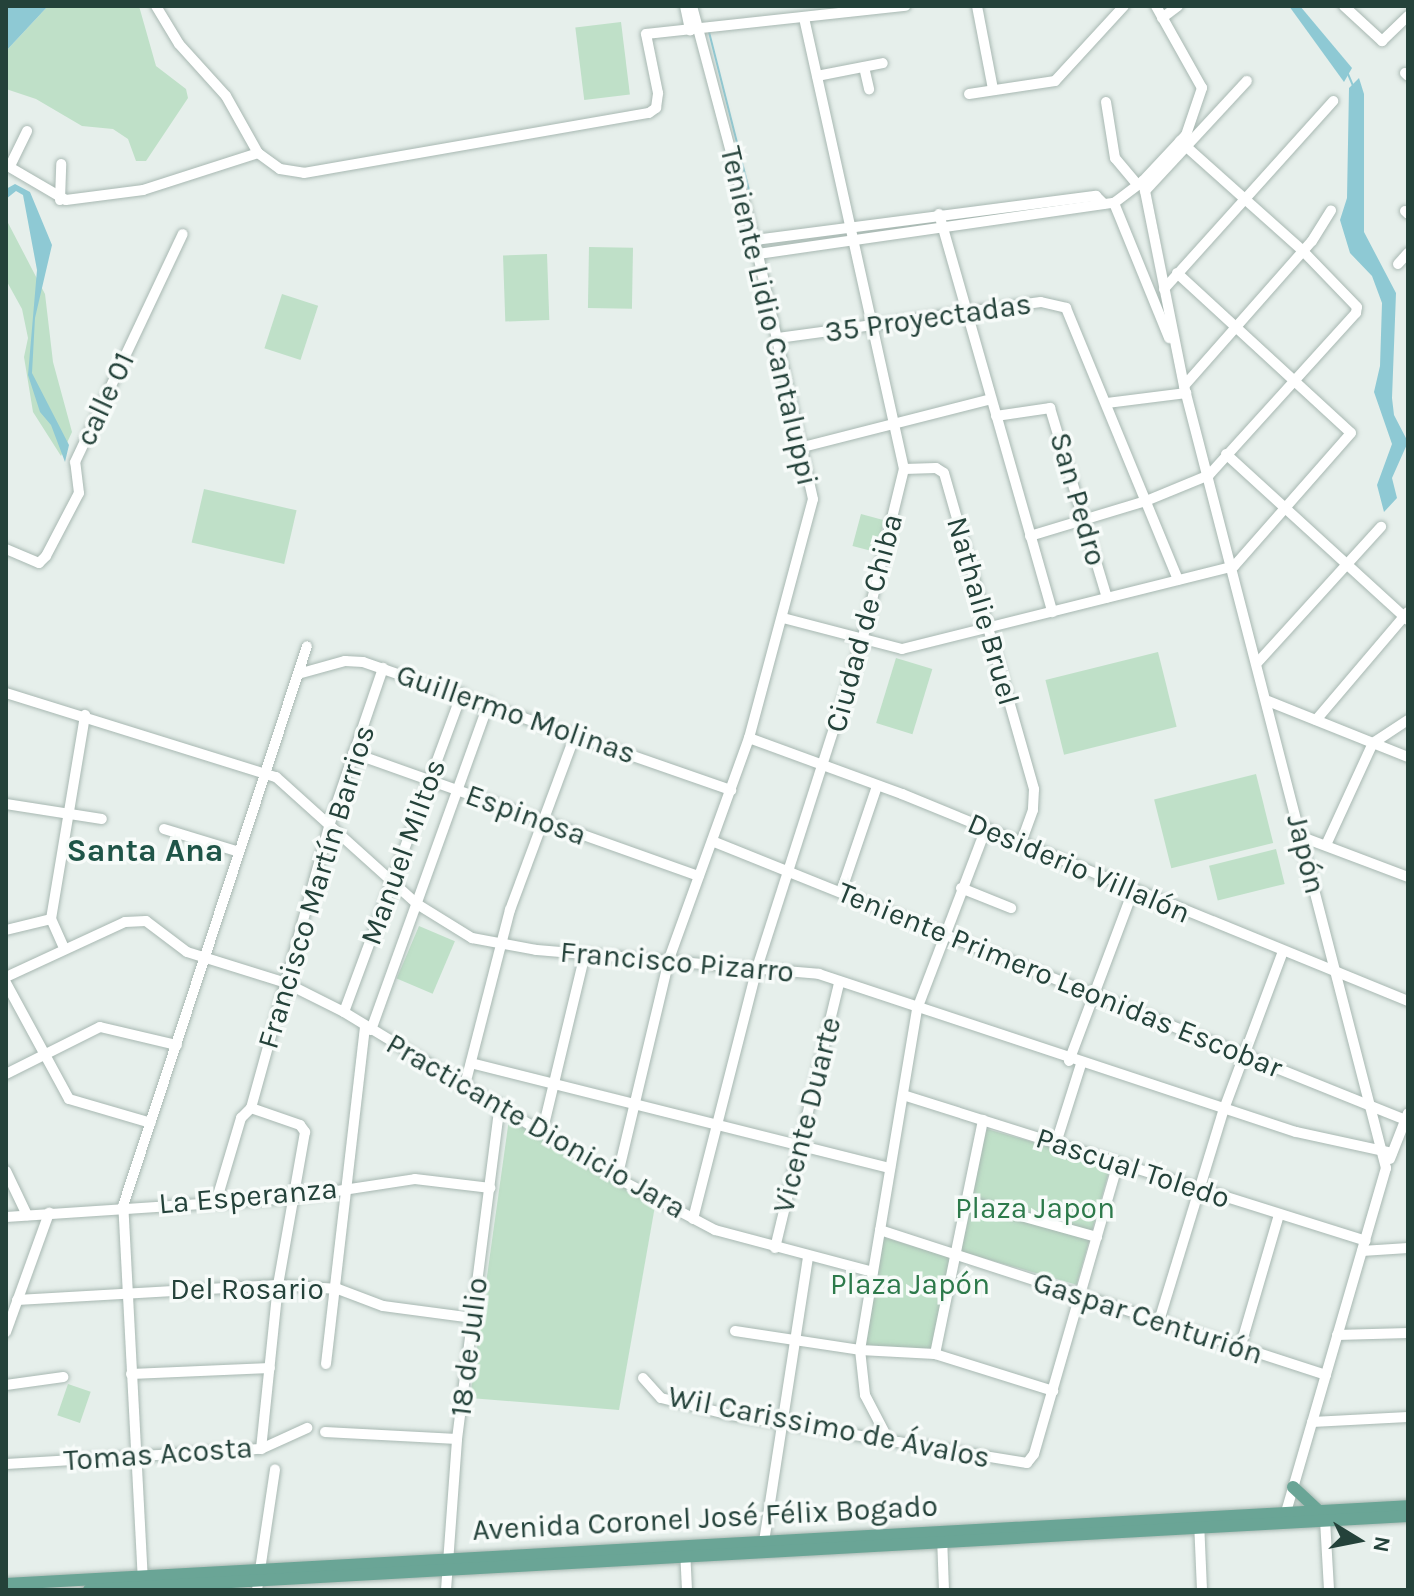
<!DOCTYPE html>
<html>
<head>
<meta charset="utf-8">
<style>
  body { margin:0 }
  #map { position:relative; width:1414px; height:1596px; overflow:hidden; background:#e6efeb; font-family:Karla,sans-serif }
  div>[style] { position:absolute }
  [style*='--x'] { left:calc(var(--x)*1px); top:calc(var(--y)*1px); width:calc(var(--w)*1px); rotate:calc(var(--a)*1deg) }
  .green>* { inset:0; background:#bfe0c8; transform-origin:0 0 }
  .water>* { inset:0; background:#8ec9d4 }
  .stream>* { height:2px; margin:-1px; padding:0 1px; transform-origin:1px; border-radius:1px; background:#8ec9d4 }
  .roads { filter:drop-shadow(0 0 2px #a8b8b2) drop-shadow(0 0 2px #a8b8b2) }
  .minor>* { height:10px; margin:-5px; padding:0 5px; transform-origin:5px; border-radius:5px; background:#fff }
  .major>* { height:12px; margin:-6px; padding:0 6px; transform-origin:6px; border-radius:6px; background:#6aa596 }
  span { translate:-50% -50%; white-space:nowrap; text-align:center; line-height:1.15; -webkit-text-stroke:7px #f7fbf9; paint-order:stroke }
  .street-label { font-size:30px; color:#24423a }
  .park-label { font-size:30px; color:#2d7a4b }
  .neighbourhood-label { font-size:32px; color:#1f5548; font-weight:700 }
  .frame { position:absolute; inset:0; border:8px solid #24423a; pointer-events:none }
  .north { position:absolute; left:1318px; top:1500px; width:80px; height:80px; -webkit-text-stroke:6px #f7fbf9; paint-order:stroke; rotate:100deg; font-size:22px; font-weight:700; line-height:32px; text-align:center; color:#24423a }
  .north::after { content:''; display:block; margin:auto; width:28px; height:36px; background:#24423a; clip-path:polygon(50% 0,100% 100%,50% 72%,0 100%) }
</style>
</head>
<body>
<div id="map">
  <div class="green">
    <i style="clip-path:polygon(48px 6px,139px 6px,156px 66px,186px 89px,188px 98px,146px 161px,136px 161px,128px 139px,113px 129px,82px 126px,36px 99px,6px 89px,6px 51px)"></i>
    <i style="left:621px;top:22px;width:73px;height:46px;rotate:83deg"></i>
    <i style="clip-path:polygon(6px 219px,45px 294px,53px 362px,72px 432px,61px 456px,33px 412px,24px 357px,28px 338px,22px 309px,6px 280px)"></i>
    <i style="left:589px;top:247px;width:44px;height:61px;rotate:1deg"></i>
    <i style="left:547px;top:254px;width:66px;height:44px;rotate:88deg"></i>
    <i style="left:282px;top:294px;width:38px;height:57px;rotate:18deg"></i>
    <i style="left:204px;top:489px;width:95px;height:55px;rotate:13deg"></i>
    <i style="left:861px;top:514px;width:24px;height:33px;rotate:15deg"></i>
    <i style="left:1158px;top:652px;width:77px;height:116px;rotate:76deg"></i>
    <i style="left:896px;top:658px;width:38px;height:68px;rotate:17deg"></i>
    <i style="left:1256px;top:774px;width:71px;height:105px;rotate:76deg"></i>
    <i style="left:1276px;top:849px;width:36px;height:69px;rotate:76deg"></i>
    <i style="left:419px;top:926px;width:39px;height:57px;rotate:23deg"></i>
    <i style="clip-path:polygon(509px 1119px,655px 1206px,619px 1410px,470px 1398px)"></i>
    <i style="left:987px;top:1129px;width:129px;height:125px;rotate:16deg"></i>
    <i style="clip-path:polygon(883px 1237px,951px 1258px,931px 1349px,866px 1345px)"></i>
    <i style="left:68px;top:1384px;width:24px;height:33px;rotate:19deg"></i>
  </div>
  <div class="water">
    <i style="clip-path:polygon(6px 6px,48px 6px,6px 51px)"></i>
    <i style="clip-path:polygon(1289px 6px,1300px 6px,1352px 68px,1344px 82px)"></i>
    <i style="clip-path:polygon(1359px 78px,1364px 94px,1364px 232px,1396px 293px,1392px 398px,1394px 415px,1408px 442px,1392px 478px,1397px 498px,1384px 512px,1377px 485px,1392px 444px,1374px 392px,1380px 366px,1382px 303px,1372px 276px,1350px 253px,1340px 220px,1347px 198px,1349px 88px)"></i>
    <i style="clip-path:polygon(15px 184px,30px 192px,52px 245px,35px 318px,32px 373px,69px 445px,65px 462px,51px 425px,40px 412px,28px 375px,37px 270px,23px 195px,16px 191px,6px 199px,6px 189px)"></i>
  </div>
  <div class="stream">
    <i style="--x:709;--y:32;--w:167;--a:75.8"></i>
    <i style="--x:1348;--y:74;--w:13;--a:67"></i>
  </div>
  <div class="roads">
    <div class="minor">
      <i style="--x:156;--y:6;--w:44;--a:58.8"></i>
      <i style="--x:179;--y:44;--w:70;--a:47.9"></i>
      <i style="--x:226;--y:96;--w:65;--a:60.7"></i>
      <i style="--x:258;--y:153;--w:27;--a:36"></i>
      <i style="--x:280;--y:169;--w:24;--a:9"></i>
      <i style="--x:304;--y:173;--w:350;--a:-9.9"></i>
      <i style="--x:649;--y:113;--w:9;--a:-36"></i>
      <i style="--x:656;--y:108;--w:15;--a:-82"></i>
      <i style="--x:658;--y:93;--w:60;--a:-101.5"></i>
      <i style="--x:646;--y:34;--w:261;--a:-6.2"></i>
      <i style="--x:685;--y:6;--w:25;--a:78"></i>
      <i style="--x:977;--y:6;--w:85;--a:79.1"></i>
      <i style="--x:1344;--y:6;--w:52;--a:42.6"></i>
      <i style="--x:1382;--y:41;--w:36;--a:-44"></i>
      <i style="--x:1162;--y:18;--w:20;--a:-37"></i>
      <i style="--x:864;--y:67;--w:23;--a:77"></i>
      <i style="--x:1405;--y:73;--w:4;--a:45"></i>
      <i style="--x:817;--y:76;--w:67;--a:-11.1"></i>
      <i style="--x:969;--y:94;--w:87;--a:-8.6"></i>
      <i style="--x:1055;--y:81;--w:102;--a:-47.4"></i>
      <i style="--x:1106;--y:102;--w:57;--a:80.9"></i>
      <i style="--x:1115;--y:158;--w:35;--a:50"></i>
      <i style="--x:6;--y:165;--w:69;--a:30.3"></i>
      <i style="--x:66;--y:200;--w:78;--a:-7.4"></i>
      <i style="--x:143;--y:190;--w:121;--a:-17.8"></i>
      <i style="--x:10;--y:166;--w:39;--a:-64"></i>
      <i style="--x:1143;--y:181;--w:209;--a:78.7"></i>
      <i style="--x:1184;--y:386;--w:808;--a:75.52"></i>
      <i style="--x:1386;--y:1168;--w:366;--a:106.2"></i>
      <i style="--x:1145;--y:191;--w:150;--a:-47.2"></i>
      <i style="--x:60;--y:200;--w:36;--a:-88"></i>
      <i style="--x:1114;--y:203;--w:146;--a:67.8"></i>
      <i style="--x:1405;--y:211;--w:4;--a:45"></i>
      <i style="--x:939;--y:214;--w:414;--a:74.1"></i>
      <i style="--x:755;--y:240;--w:344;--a:-7.4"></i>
      <i style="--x:1096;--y:196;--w:11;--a:45"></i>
      <i style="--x:758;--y:254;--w:360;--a:-8.2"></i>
      <i style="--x:1114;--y:203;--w:36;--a:-37"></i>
      <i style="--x:1143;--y:181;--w:63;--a:-46.9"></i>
      <i style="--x:1186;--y:135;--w:50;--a:-71.2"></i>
      <i style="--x:1202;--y:88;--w:94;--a:-119.3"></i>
      <i style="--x:1398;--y:264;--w:15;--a:-48"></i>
      <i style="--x:1177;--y:273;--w:236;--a:42.6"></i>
      <i style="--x:1351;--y:433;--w:177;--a:131.3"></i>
      <i style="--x:1164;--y:289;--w:253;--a:-48"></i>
      <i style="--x:778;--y:338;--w:265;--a:-7.8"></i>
      <i style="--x:1041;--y:302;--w:26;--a:13"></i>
      <i style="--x:1066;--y:308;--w:294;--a:67.6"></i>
      <i style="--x:1184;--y:386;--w:193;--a:-48.6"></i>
      <i style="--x:1312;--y:241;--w:36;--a:-58"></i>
      <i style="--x:1107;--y:403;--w:80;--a:-7.2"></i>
      <i style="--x:996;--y:416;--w:55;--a:-8.4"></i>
      <i style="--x:1050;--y:408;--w:198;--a:73.3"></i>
      <i style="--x:803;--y:447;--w:194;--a:-14.3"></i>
      <i style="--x:1226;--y:454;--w:246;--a:42.4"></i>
      <i style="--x:904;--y:469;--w:32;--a:-2"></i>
      <i style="--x:936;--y:468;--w:9;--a:32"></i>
      <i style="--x:944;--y:473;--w:329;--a:74.1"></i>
      <i style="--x:1034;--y:789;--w:21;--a:93"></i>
      <i style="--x:1033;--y:810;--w:35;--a:110"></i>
      <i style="--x:1030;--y:536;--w:121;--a:-16.8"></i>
      <i style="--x:1146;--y:501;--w:68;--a:-22.4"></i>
      <i style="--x:1209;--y:475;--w:219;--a:-47.8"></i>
      <i style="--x:1356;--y:313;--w:6;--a:-81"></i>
      <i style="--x:1357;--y:307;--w:78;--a:-134"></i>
      <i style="--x:1303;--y:251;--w:165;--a:-138.2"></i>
      <i style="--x:6;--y:549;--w:36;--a:23"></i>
      <i style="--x:39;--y:563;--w:10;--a:-45"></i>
      <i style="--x:46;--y:556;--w:71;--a:-62.4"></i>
      <i style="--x:79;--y:493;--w:31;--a:-97"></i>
      <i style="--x:75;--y:462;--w:252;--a:-64.7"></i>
      <i style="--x:783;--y:618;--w:123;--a:14.6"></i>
      <i style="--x:902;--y:649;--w:342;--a:-14"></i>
      <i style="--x:1258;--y:662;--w:183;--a:-47.7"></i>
      <i style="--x:298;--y:674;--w:49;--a:-15.5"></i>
      <i style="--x:345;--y:661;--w:18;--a:3"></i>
      <i style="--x:363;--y:662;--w:390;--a:19.2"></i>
      <i style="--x:6;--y:693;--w:283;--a:17.3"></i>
      <i style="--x:276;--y:777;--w:190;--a:42"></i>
      <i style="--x:417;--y:904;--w:65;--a:31.7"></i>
      <i style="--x:472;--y:938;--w:65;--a:10.6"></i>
      <i style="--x:536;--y:950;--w:284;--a:4.8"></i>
      <i style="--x:819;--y:974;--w:502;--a:18.33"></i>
      <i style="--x:1296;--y:1132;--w:98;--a:12.3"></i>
      <i style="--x:1268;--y:701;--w:151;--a:21.8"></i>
      <i style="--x:1316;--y:720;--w:142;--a:-49.6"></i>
      <i style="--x:749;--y:738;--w:163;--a:20.1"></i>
      <i style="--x:902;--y:794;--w:547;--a:22.25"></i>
      <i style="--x:353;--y:753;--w:367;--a:19.6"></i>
      <i style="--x:6;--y:804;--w:97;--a:8.9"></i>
      <i style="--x:164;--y:829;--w:78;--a:17"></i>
      <i style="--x:1302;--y:837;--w:113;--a:20.7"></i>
      <i style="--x:712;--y:841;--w:750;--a:21.91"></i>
      <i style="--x:1326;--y:845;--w:112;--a:-65.3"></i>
      <i style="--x:1373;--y:743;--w:42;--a:-33.3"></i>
      <i style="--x:961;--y:888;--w:54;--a:21.8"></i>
      <i style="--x:841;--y:892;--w:112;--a:-71.2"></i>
      <i style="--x:6;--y:930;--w:46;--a:-13.7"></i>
      <i style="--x:64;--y:948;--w:32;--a:-114"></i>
      <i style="--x:51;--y:919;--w:207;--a:-80.5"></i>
      <i style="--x:6;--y:977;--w:131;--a:-24.8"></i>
      <i style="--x:125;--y:922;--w:21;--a:-3"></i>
      <i style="--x:146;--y:921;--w:51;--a:37.1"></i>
      <i style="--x:187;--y:952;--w:104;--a:17.4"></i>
      <i style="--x:286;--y:983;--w:65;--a:26.6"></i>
      <i style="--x:344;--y:1012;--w:320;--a:31.3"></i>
      <i style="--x:617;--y:1178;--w:111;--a:28"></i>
      <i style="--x:715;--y:1230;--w:163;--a:14.9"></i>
      <i style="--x:6;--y:983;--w:132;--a:61.5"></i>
      <i style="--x:69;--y:1099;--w:85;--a:16.3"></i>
      <i style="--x:344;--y:1012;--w:340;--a:-69.7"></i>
      <i style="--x:371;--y:1030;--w:348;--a:-70.2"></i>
      <i style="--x:1069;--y:1061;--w:182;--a:-69.4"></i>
      <i style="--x:471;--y:1063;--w:432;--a:14.1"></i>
      <i style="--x:6;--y:1074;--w:105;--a:-26.6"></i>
      <i style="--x:100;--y:1027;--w:79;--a:13.2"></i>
      <i style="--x:466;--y:1081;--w:177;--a:-75.6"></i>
      <i style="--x:510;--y:910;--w:189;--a:-69.6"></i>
      <i style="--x:903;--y:1095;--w:485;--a:17.5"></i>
      <i style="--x:251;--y:1108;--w:296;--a:-74.5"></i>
      <i style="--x:330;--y:823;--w:164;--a:-71.1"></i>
      <i style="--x:251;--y:1108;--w:52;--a:19.1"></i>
      <i style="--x:300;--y:1125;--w:9;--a:54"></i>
      <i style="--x:305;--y:1132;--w:155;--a:100"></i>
      <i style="--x:278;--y:1285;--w:165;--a:95.9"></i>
      <i style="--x:542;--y:1133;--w:184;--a:-76.5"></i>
      <i style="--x:1056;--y:1143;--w:83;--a:-72.4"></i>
      <i style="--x:1390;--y:1159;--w:49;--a:-68.6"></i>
      <i style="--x:6;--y:1171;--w:49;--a:64.5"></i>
      <i style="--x:617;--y:1178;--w:225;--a:-76.6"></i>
      <i style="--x:669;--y:959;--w:235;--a:-70.1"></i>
      <i style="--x:749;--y:738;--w:247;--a:-75"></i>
      <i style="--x:813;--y:499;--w:251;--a:-102.7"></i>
      <i style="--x:758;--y:254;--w:257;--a:-104.9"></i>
      <i style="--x:967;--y:1201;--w:135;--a:15.5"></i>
      <i style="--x:216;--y:1202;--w:88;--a:-73.4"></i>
      <i style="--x:241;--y:1118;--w:14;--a:-45"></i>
      <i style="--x:6;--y:1217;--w:286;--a:-3.8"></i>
      <i style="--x:291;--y:1198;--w:125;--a:-8.7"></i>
      <i style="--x:415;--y:1179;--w:76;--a:6.8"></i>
      <i style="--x:693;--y:1219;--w:259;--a:-75.7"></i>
      <i style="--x:757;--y:968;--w:343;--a:-72.2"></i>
      <i style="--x:862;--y:641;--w:177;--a:-76.3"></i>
      <i style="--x:904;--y:469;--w:461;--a:-102.5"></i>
      <i style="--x:880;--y:1230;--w:469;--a:18"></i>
      <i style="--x:775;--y:1248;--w:273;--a:-76.4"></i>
      <i style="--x:1362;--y:1251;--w:46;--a:-3.7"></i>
      <i style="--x:17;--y:1300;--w:261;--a:-3.3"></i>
      <i style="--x:278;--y:1285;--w:60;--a:3.8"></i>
      <i style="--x:338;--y:1289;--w:48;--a:20.7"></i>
      <i style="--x:383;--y:1306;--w:91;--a:7.6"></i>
      <i style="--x:1159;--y:1321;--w:222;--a:-73"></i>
      <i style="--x:1224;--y:1109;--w:169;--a:-69.5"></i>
      <i style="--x:735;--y:1331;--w:126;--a:8.6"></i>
      <i style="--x:860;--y:1350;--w:75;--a:3.1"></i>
      <i style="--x:935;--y:1354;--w:124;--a:17.4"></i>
      <i style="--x:6;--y:1332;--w:127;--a:-70.1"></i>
      <i style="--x:1337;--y:1335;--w:71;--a:-1.6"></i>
      <i style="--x:1240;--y:1348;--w:139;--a:-73.7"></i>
      <i style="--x:935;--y:1354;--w:239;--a:-78.4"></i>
      <i style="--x:326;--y:1364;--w:340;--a:-83.4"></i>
      <i style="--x:131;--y:1374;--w:139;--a:-2.5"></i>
      <i style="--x:643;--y:1378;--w:27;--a:48"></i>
      <i style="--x:661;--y:1398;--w:72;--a:13.7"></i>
      <i style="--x:731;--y:1415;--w:300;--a:9.2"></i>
      <i style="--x:1027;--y:1463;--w:11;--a:-52"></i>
      <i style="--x:1034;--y:1454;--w:303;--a:-73.9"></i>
      <i style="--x:6;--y:1385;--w:58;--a:-8"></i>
      <i style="--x:1312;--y:1422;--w:96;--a:-3"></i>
      <i style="--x:325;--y:1432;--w:132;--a:3"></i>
      <i style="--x:889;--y:1441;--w:52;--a:-117.6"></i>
      <i style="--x:865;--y:1395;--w:45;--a:-96.3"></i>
      <i style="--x:860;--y:1350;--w:346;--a:-80.5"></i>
      <i style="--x:917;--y:1009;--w:194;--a:-69.1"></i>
      <i style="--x:6;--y:1464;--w:255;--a:-3.4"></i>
      <i style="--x:261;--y:1449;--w:51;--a:-24.5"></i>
      <i style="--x:1325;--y:1520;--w:70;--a:86.7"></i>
      <i style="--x:1199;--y:1521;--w:69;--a:87.5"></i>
      <i style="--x:942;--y:1536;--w:54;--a:87.9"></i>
      <i style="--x:763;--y:1548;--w:294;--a:-81.2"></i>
      <i style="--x:685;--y:1549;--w:41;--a:87.2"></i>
      <i style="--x:143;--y:1582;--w:377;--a:-93"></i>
      <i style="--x:123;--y:1206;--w:589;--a:-71.81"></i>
      <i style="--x:257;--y:1590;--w:122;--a:-81.5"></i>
      <i style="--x:446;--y:1590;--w:151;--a:-85.8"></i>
      <i style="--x:457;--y:1439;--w:338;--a:-82.7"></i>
    </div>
    <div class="major">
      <i style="--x:1293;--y:1487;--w:34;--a:43"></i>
      <i style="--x:6;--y:1584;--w:1404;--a:-3.18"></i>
      <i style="--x:89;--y:1590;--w:1321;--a:-3.21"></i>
    </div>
  </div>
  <div class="street-label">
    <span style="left:769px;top:316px;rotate:77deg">Teniente Lidio Cantaluppi</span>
    <span style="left:928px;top:318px;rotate:-8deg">35 Proyectadas</span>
    <span style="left:105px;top:399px;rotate:-65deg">calle 01</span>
    <span style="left:1078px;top:499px;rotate:74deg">San Pedro</span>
    <span style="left:983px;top:611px;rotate:74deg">Nathalie Bruel</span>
    <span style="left:864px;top:623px;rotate:-75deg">Ciudad de Chiba</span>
    <span style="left:516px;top:714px;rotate:19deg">Guillermo Molinas</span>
    <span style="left:526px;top:815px;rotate:20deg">Espinosa</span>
    <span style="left:403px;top:852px;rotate:-70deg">Manuel Miltos</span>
    <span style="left:1306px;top:854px;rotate:76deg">Japón</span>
    <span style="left:1079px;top:868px;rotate:23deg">Desiderio Villalón</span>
    <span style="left:316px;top:887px;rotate:-73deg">Francisco Martín Barrios</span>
    <span style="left:677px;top:962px;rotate:5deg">Francisco Pizarro</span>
    <span style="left:1060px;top:980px;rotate:22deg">Teniente Primero Leonidas Escobar</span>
    <span style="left:807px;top:1115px;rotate:-76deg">Vicente Duarte</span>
    <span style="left:536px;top:1126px;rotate:30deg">Practicante Dionicio Jara</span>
    <span style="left:1133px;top:1168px;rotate:18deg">Pascual Toledo</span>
    <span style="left:248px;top:1196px;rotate:-5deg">La Esperanza</span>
    <span style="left:247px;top:1289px">Del Rosario</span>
    <span style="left:1148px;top:1318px;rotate:18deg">Gaspar Centurión</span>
    <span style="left:469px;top:1347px;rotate:-83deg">18 de Julio</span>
    <span style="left:829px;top:1427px;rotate:11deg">Wil Carissimo de Ávalos</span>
    <span style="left:158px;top:1454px;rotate:-4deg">Tomas Acosta</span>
    <span style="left:705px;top:1518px;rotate:-3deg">Avenida Coronel José Félix Bogado</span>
  </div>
  <div class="park-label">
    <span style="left:1035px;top:1208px">Plaza Japon</span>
    <span style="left:910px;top:1284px">Plaza Japón</span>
  </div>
  <div class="neighbourhood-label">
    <span style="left:145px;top:851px">Santa Ana</span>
  </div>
  <div class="frame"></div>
  <div class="north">N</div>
</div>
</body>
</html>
